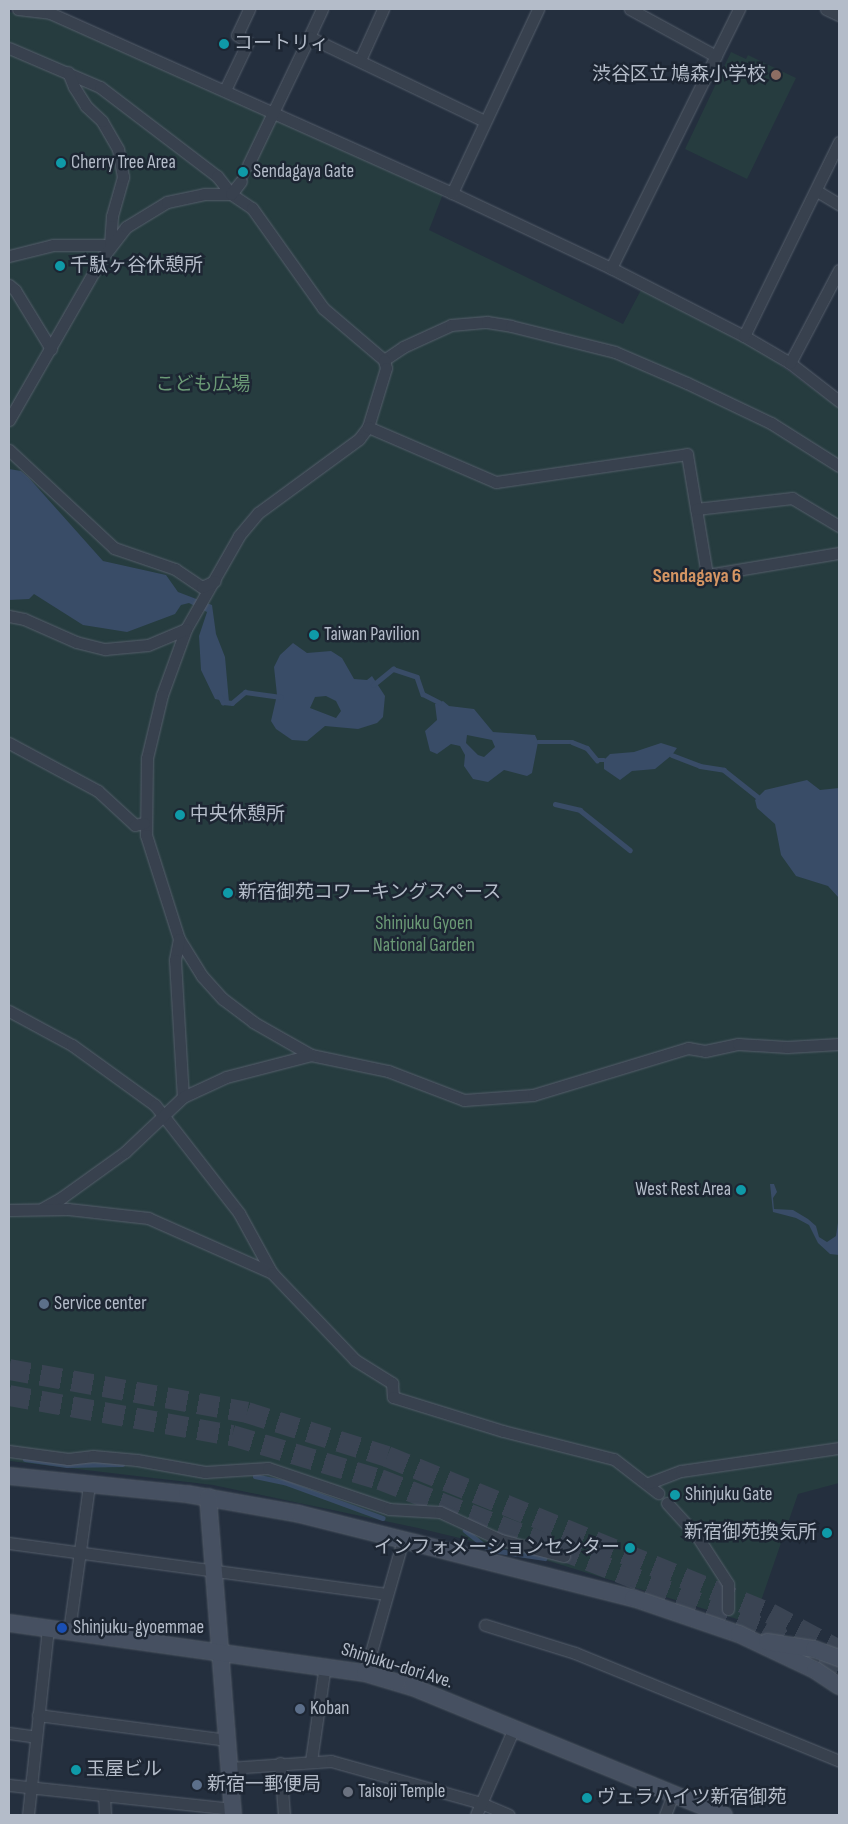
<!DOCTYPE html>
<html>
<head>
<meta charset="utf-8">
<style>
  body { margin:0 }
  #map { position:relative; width:848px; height:1824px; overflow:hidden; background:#242f3e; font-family:"Sofia Sans Condensed","Noto Sans JP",sans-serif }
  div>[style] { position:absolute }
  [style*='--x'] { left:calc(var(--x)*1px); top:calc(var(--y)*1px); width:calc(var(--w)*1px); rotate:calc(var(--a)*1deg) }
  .green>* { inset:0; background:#263c3f }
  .water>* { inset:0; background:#394c67 }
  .stream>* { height:4.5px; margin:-2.25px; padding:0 2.25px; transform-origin:2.25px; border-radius:2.25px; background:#394c67 }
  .street-tunnel>* { height:11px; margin-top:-5.5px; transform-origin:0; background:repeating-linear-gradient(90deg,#3a4453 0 11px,transparent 0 16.5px) }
  .highway-tunnel>* { height:21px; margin-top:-10.5px; transform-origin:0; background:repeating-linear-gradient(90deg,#3a4453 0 21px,transparent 0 32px) }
  .roads { filter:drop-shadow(0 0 1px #565f6c) drop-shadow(0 0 1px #565f6c) }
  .street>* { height:11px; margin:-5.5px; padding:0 5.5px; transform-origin:5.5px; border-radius:5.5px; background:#38414e }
  .secondary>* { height:16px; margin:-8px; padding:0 8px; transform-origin:8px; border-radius:8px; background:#465061 }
  .dots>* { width:14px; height:14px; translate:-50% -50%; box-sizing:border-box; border:2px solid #1d2633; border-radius:50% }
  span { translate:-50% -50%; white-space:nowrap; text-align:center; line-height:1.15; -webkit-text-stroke:5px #1d2633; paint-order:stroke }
  .poi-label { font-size:19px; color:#b4bcc9 }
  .left { translate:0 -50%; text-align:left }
  .right { translate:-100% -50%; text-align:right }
  .park-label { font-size:19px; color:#6b9a76 }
  .street-label { font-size:19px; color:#b4bcc9 }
  .neighbourhood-label { font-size:20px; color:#d59563; font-weight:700 }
  .frame { position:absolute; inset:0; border:10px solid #b4bcc9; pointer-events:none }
</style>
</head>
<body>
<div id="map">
  <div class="green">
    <i style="clip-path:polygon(9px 12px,51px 18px,443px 194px,429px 230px,623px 324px,642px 288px,767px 355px,839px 408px,839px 1483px,798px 1494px,753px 1624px,526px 1554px,418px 1528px,213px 1485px,9px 1461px)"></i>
    <i style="clip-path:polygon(731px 52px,746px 59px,748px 55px,796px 78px,747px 179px,685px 149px)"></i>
  </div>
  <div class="water">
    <i style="clip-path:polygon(9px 469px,21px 471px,29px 478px,103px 561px,166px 575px,178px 592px,212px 605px,216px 634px,225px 657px,229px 702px,215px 699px,201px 670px,199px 636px,207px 612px,189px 603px,181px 605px,175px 614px,127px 632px,83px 625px,34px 594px,29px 599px,9px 600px)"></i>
    <i style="clip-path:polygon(evenodd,293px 643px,307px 653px,331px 651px,342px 658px,354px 679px,367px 680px,372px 676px,385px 696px,383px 717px,377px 723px,358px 729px,325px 726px,307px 741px,292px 740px,276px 729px,271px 721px,277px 695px,274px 667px,280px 655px,293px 643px,326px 696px,336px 701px,341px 711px,336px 718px,310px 708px,315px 697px,326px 696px)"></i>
    <i style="clip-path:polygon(evenodd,443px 701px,449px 706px,474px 709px,493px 732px,535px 735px,538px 742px,532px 773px,527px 776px,504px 770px,488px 782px,473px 779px,464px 766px,465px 755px,460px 746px,451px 744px,437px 754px,430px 751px,425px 731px,437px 720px,435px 704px,443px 701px,467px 735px,492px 740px,495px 747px,484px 757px,478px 755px,466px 743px,467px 735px)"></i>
    <i style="clip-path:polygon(661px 743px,677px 748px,672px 755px,655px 769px,632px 771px,620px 780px,604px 769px,604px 760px,610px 754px,634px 752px)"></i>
    <i style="clip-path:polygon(807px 780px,820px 790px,839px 788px,839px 898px,828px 886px,796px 876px,781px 855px,775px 824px,757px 808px,755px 800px,765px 790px)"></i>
    <i style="clip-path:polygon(770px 1184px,774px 1184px,777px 1192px,773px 1198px,774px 1209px,793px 1210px,808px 1219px,816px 1226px,819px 1237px,827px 1242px,836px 1236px,839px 1216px,839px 1255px,830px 1254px,818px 1243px,809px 1225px,796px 1218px,773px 1212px)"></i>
  </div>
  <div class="stream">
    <i style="--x:373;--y:685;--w:26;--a:-39"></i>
    <i style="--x:393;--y:669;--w:25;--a:18"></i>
    <i style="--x:417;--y:677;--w:18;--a:71"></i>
    <i style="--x:423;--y:694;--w:18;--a:27"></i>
    <i style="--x:220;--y:696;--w:7;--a:63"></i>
    <i style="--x:223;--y:702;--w:9;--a:6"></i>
    <i style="--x:232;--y:703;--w:17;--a:-40"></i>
    <i style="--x:245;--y:692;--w:36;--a:8"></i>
    <i style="--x:538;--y:742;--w:34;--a:0"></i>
    <i style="--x:572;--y:742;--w:16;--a:22"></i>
    <i style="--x:587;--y:748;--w:16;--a:50"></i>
    <i style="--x:597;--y:760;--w:7;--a:0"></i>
    <i style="--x:672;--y:755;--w:30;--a:21"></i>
    <i style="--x:700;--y:766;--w:24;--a:9"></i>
    <i style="--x:724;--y:770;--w:43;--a:38.5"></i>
    <i style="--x:555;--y:804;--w:26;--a:13"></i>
    <i style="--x:580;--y:810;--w:64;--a:38.7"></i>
    <i style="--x:25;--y:1459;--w:42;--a:8.1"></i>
    <i style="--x:67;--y:1465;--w:55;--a:-1"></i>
    <i style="--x:255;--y:1476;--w:30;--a:12"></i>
    <i style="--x:284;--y:1482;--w:105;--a:20"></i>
    <i style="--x:465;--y:1530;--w:26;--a:39"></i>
    <i style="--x:485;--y:1546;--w:15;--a:20"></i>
    <i style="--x:499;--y:1551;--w:46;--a:8.8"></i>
  </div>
  <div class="street-tunnel">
    <i style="--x:241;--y:181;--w:17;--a:-66"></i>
  </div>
  <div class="highway-tunnel">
    <i style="--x:9;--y:1369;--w:242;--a:10.2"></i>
    <i style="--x:247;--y:1412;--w:147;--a:17.4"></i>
    <i style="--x:387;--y:1456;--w:414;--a:22.3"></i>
    <i style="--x:770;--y:1613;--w:78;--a:28.2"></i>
    <i style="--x:9;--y:1395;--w:227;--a:10.2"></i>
    <i style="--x:232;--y:1435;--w:154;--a:16.6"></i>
    <i style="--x:380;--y:1479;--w:412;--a:21.2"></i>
    <i style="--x:764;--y:1628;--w:87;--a:30.4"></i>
  </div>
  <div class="roads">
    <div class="street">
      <i style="--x:18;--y:9;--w:32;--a:7"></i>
      <i style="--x:50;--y:13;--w:440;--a:24.1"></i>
      <i style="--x:452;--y:193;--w:176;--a:25.3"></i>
      <i style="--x:611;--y:268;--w:149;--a:27.1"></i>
      <i style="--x:744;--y:336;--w:53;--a:30.4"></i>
      <i style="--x:790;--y:363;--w:62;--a:37.8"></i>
      <i style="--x:630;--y:9;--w:98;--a:28.7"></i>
      <i style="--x:826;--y:9;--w:14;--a:25"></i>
      <i style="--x:309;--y:37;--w:31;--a:-65"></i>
      <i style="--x:9;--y:48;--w:99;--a:23.2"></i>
      <i style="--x:100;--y:87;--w:147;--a:37.3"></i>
      <i style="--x:217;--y:176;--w:23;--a:52"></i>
      <i style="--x:231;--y:194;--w:25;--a:34"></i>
      <i style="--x:252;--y:208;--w:123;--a:54.6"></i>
      <i style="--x:323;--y:308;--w:80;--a:40.4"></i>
      <i style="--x:384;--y:360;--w:23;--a:-34"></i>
      <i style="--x:403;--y:347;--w:53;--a:-24.6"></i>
      <i style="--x:451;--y:325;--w:36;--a:-5"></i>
      <i style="--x:487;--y:322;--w:24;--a:9"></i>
      <i style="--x:511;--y:326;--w:107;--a:14"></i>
      <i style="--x:615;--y:352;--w:78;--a:23.3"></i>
      <i style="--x:687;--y:383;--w:93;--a:25.5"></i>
      <i style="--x:771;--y:423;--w:80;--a:32.3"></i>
      <i style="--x:360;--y:60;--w:56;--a:-65.7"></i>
      <i style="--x:225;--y:90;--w:53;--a:-64.4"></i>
      <i style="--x:248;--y:42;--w:13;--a:-148"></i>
      <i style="--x:237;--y:35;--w:29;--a:-65"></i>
      <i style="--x:248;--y:165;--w:142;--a:-64.5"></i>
      <i style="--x:309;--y:37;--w:194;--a:25.6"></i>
      <i style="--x:817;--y:191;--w:26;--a:31"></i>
      <i style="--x:452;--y:193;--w:203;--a:-64.9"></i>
      <i style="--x:9;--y:256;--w:45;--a:-14"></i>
      <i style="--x:53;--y:245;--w:57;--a:0"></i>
      <i style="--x:110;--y:245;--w:29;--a:-86"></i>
      <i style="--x:112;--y:216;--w:41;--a:-74.2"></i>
      <i style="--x:123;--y:177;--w:28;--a:-100"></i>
      <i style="--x:118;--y:149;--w:32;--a:-120"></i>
      <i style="--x:102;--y:121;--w:22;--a:-137"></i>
      <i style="--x:86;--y:106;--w:22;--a:-122"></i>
      <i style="--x:74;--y:87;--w:16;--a:-112"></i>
      <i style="--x:611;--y:268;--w:289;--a:-63.7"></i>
      <i style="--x:9;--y:285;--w:8;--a:40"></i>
      <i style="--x:15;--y:290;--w:69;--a:58.6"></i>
      <i style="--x:744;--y:336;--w:216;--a:-63.9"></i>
      <i style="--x:384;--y:360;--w:8;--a:76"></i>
      <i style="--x:386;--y:368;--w:62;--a:107"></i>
      <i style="--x:368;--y:427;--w:15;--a:127"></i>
      <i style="--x:359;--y:439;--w:125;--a:143.8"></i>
      <i style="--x:258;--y:513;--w:30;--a:130"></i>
      <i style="--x:239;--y:536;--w:107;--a:119.7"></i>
      <i style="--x:186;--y:629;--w:70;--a:110"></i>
      <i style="--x:162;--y:695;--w:65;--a:103.4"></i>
      <i style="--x:147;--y:758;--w:77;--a:90.7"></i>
      <i style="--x:146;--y:835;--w:109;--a:72.4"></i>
      <i style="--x:179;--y:939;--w:44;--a:58.1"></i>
      <i style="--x:202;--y:976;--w:31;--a:48"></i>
      <i style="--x:223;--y:999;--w:38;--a:37"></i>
      <i style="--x:253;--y:1022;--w:67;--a:29.6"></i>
      <i style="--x:311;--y:1055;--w:79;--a:11.7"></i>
      <i style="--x:388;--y:1071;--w:81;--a:20.9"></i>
      <i style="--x:464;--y:1100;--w:69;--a:-4.1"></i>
      <i style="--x:533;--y:1095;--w:162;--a:-16.9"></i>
      <i style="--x:688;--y:1048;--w:17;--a:10"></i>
      <i style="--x:705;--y:1051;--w:34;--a:-12"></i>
      <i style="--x:738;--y:1044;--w:49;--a:3.5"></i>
      <i style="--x:787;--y:1047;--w:52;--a:-3.3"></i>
      <i style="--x:790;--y:363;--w:105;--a:-62.2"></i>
      <i style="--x:9;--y:420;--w:183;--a:-60.2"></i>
      <i style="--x:100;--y:261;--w:43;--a:-52.6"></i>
      <i style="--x:126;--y:227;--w:48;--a:-31.4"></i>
      <i style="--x:167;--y:202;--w:38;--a:-12"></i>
      <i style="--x:204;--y:194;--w:27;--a:0"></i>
      <i style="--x:231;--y:194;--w:16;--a:-52"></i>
      <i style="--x:368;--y:427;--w:139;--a:23.3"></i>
      <i style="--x:496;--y:482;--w:193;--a:-8.3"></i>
      <i style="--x:687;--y:454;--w:123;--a:80.6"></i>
      <i style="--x:707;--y:575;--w:134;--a:-9.5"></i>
      <i style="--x:9;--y:450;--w:144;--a:43"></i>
      <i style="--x:114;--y:548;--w:65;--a:19"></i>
      <i style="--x:175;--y:569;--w:32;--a:34"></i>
      <i style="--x:202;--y:587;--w:14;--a:-25"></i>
      <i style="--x:696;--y:509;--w:97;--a:-6.5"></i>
      <i style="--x:792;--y:498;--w:55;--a:30.8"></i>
      <i style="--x:9;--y:616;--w:15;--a:11"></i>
      <i style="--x:24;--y:619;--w:57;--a:23.9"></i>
      <i style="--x:76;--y:642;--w:30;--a:14"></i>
      <i style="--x:105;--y:649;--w:43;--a:-5.3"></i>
      <i style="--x:148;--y:645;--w:41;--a:-22.8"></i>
      <i style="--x:9;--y:743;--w:101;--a:28.3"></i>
      <i style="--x:98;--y:791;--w:50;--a:42.6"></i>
      <i style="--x:135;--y:825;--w:9;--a:-13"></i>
      <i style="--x:179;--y:939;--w:21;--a:101"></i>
      <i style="--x:175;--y:960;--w:137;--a:86.7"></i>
      <i style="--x:9;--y:1011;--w:72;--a:28.4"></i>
      <i style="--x:72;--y:1045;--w:102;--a:35.9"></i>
      <i style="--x:155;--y:1105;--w:137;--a:52.1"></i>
      <i style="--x:239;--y:1213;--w:68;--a:61.2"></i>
      <i style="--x:43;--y:1208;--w:21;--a:-29"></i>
      <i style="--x:61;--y:1198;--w:79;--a:-35.7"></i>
      <i style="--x:125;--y:1152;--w:80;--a:-43.5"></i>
      <i style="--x:183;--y:1097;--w:47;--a:-24.9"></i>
      <i style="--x:226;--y:1077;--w:88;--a:-14.5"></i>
      <i style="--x:9;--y:1210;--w:59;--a:-1"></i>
      <i style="--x:68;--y:1209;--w:81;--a:6.4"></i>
      <i style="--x:148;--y:1218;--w:136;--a:23.9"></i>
      <i style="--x:272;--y:1273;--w:120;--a:46.3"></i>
      <i style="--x:355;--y:1360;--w:44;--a:31.9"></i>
      <i style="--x:392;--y:1383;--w:14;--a:86"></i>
      <i style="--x:393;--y:1397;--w:115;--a:17.2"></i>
      <i style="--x:503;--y:1431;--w:114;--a:14.2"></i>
      <i style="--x:614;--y:1459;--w:56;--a:37.7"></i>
      <i style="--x:9;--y:1451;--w:60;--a:7.7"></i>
      <i style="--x:68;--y:1459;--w:25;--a:-7"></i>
      <i style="--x:93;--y:1456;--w:44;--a:5.2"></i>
      <i style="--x:137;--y:1460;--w:69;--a:10"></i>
      <i style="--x:205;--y:1472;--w:63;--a:-3.6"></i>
      <i style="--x:268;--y:1468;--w:128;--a:18.7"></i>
      <i style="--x:389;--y:1509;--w:51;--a:3.4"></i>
      <i style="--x:440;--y:1512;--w:67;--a:24.7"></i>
      <i style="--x:501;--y:1540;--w:65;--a:14.3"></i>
      <i style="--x:649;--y:1483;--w:34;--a:-21"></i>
      <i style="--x:681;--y:1471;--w:160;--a:-8.3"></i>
      <i style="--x:667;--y:1503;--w:45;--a:47.7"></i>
      <i style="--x:697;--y:1536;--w:57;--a:57.1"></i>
      <i style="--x:728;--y:1584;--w:25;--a:90"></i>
      <i style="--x:9;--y:1543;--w:381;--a:7.7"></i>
      <i style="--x:485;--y:1625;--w:94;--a:17.3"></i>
      <i style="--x:575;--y:1653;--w:285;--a:22.2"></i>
      <i style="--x:69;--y:1631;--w:147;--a:-82.2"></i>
      <i style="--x:365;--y:1673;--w:138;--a:-74.1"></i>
      <i style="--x:38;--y:1715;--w:191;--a:7.5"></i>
      <i style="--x:9;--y:1733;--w:27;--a:8"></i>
      <i style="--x:311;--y:1761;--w:97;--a:-81.7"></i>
      <i style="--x:280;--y:1763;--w:52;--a:85.6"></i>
      <i style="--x:229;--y:1768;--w:102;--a:-3.9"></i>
      <i style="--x:331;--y:1761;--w:156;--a:15.6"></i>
      <i style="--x:481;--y:1803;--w:30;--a:23"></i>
      <i style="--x:9;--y:1785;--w:225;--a:6.1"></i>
      <i style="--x:104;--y:1795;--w:20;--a:87"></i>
      <i style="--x:28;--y:1815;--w:188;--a:-83.9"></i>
      <i style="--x:476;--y:1815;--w:95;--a:-66.4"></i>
      <i style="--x:665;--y:1815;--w:22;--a:-69"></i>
    </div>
    <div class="secondary">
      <i style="--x:9;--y:1476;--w:179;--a:5.8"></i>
      <i style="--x:187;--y:1494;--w:114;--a:10.1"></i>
      <i style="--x:299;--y:1514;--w:120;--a:14"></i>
      <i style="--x:415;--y:1543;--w:225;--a:14.2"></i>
      <i style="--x:633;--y:1598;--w:112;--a:18.8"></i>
      <i style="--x:739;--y:1634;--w:84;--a:25.3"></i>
      <i style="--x:815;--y:1670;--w:29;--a:34"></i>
      <i style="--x:208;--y:1497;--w:319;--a:85.5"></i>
      <i style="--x:9;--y:1623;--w:359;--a:8"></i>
      <i style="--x:365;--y:1673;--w:49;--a:16.6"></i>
      <i style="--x:412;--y:1687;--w:337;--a:22.3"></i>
      <i style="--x:767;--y:1642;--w:48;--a:8.5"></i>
      <i style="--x:814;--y:1649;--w:27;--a:20"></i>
    </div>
  </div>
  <div class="dots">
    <i style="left:224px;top:44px;background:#0f9aa8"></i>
    <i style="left:776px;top:75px;background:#8d6e63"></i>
    <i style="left:61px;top:163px;background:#0f9aa8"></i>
    <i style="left:243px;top:172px;background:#0f9aa8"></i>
    <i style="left:60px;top:266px;background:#0f9aa8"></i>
    <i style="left:314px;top:635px;background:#0f9aa8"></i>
    <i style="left:180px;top:815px;background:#0f9aa8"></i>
    <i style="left:228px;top:893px;background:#0f9aa8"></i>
    <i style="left:741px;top:1190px;background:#0f9aa8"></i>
    <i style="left:44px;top:1304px;background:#5c6f8a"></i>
    <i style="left:675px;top:1495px;background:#0f9aa8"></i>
    <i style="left:827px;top:1533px;background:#0f9aa8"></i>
    <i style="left:630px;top:1548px;background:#0f9aa8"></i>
    <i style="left:62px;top:1628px;background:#1a4fb4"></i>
    <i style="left:300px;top:1709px;background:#5c6f8a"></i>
    <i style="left:76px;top:1770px;background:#0f9aa8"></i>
    <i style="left:197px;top:1785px;background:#5c6f8a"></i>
    <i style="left:348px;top:1792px;background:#6b7280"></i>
    <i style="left:587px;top:1798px;background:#0f9aa8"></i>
  </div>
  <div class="poi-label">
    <span class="left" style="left:234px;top:44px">コートリィ</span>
    <span class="right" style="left:766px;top:75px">渋谷区立 鳩森小学校</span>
    <span class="left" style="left:71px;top:163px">Cherry Tree Area</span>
    <span class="left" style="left:253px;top:172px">Sendagaya Gate</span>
    <span class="left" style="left:70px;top:266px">千駄ヶ谷休憩所</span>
    <span class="left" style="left:324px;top:635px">Taiwan Pavilion</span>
    <span class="left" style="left:190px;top:815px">中央休憩所</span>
    <span class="left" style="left:238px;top:893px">新宿御苑コワーキングスペース</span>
    <span class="right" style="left:731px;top:1190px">West Rest Area</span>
    <span class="left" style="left:54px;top:1304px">Service center</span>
    <span class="left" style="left:685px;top:1495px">Shinjuku Gate</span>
    <span class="right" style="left:817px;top:1533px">新宿御苑換気所</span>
    <span class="right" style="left:620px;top:1548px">インフォメーションセンター</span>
    <span class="left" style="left:73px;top:1628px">Shinjuku-gyoemmae</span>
    <span class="left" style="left:310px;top:1709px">Koban</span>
    <span class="left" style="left:86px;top:1770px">玉屋ビル</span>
    <span class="left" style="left:207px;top:1785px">新宿一郵便局</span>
    <span class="left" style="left:358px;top:1792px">Taisoji Temple</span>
    <span class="left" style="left:597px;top:1798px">ヴェラハイツ新宿御苑</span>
  </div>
  <div class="park-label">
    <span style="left:203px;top:385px">こども広場</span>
    <span style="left:424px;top:935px">Shinjuku Gyoen<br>National Garden</span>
  </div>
  <div class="street-label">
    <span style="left:397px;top:1666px;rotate:17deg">Shinjuku-dori Ave.</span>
  </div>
  <div class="neighbourhood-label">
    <span style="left:697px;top:576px">Sendagaya 6</span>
  </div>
  <div class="frame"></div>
</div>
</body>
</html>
